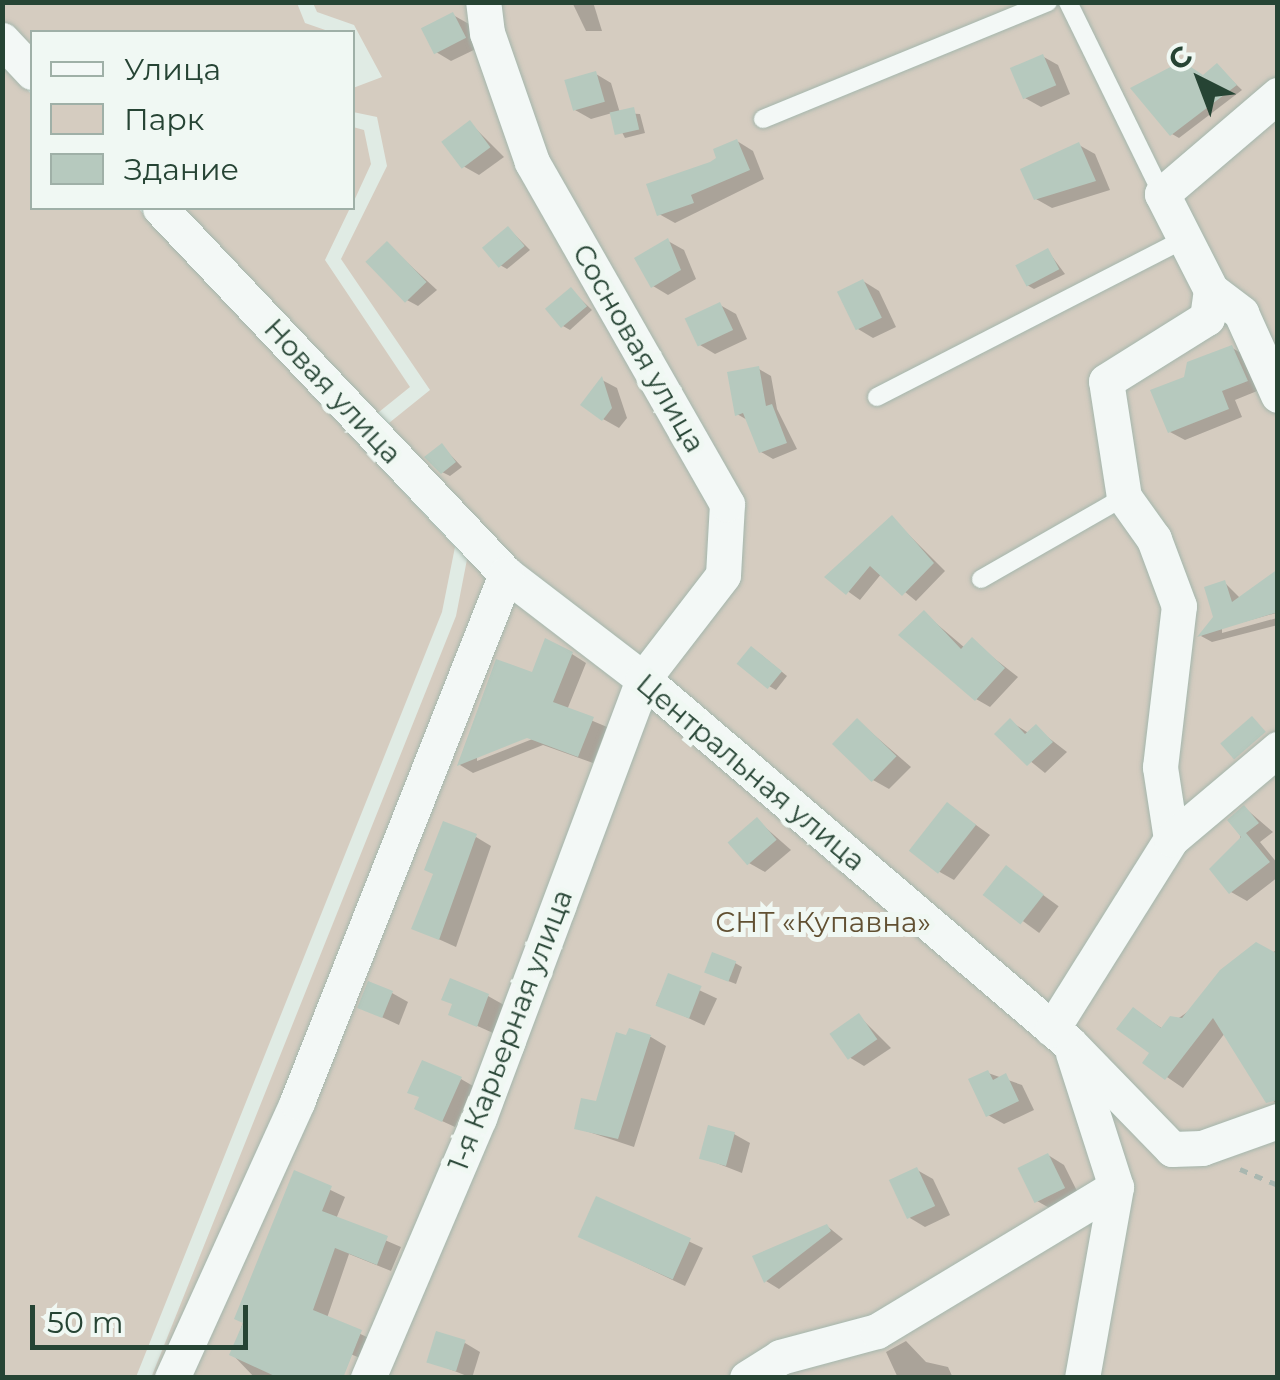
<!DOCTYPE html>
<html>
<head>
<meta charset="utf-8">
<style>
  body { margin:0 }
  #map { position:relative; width:1280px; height:1380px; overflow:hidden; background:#e0ebe4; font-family:Montserrat,sans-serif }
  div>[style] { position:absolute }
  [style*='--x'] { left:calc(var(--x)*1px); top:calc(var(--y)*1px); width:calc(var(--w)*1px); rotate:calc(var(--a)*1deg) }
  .green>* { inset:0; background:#d5ccc0 }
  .shadow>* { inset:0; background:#0003; transform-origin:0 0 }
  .building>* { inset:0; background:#b6c9be; transform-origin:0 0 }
  .path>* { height:5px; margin-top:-2.5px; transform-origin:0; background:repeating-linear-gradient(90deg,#a9b7b0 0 8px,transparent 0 16px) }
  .roads { filter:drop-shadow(0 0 2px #a4b6ac) drop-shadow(0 0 2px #a4b6ac) }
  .service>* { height:18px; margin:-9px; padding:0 9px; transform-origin:9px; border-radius:9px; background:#f3f8f6 }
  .minor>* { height:35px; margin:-17.5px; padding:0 17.5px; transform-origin:17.5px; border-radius:17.5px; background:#f3f8f6 }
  span { translate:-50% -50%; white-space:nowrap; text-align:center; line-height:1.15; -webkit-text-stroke:10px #f0f8f3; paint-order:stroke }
  .street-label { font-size:28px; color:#264434 }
  .park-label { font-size:28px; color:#615032 }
  .frame { position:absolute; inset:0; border:5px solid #264434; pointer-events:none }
  .legend { position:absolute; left:30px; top:30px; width:325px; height:180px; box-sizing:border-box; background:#f0f8f3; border:2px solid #9fb0a7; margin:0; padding:12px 18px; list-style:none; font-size:30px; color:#264434 }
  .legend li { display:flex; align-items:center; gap:20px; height:50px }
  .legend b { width:50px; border:2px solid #9fb0a7 }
  .north { position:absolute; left:1150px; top:30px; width:100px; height:100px; -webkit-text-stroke:8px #f0f8f3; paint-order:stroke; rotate:318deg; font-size:28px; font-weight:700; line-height:40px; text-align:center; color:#264434 }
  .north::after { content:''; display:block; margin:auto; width:35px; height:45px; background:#264434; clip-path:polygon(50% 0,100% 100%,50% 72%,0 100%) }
  .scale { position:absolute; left:30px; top:1305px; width:218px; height:45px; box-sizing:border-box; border:5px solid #264434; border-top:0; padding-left:12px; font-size:30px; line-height:35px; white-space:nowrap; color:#264434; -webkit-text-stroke:8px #f0f8f3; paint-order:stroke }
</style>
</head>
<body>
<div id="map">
  <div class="green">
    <i style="clip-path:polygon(3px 2px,297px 3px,305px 23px,331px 32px,32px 32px,32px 65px,3px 34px)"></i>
    <i style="clip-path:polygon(313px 3px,1277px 3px,1277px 1377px,151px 1378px,456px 616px,470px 544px,389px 423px,430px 390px,341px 259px,387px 166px,377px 117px,353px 112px,353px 88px,382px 77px,354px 25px,317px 12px)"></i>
    <i style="clip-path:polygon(2px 63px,32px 95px,32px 208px,138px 208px,455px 547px,442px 612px,136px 1377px,3px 1377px)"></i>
    <i style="clip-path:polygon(353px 127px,364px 130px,371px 164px,353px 203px)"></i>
    <i style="clip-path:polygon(168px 208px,350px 208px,325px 260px,410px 387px,369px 420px)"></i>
  </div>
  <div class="shadow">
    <i style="clip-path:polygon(572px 2px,593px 2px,602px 31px,586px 31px)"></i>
    <i style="clip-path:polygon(453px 15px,469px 24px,480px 47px,451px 61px,436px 52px)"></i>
    <i style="clip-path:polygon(1042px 56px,1058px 65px,1070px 94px,1041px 107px,1025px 98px)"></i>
    <i style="clip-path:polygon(1217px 66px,1242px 90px,1179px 138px,1172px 134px)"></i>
    <i style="clip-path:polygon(596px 74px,611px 83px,620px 113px,640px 114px,645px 133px,625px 138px,612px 113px,591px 119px,575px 110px)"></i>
    <i style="clip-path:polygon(470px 123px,504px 157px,479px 175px,463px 166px)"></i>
    <i style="clip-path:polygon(737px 141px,753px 151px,764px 179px,675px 223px,659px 214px)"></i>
    <i style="clip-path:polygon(1079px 145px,1095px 154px,1110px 190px,1052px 208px,1036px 199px)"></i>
    <i style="clip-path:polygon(509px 229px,530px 250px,507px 269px,500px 265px)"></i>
    <i style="clip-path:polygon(668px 241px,684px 250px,696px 279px,668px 295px,653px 286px)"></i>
    <i style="clip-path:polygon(387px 244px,437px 290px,418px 306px,405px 299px)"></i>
    <i style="clip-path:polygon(1048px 251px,1065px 274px,1034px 289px,1027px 285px)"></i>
    <i style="clip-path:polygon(863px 281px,879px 291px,896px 327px,873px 338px,858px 329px)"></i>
    <i style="clip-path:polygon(571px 290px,592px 310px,570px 330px,563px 326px)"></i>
    <i style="clip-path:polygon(720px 305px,736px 314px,747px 339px,715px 354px,700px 345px)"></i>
    <i style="clip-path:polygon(1232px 348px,1247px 356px,1262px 389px,1235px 400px,1242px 417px,1185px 440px,1170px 432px,1186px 378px)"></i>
    <i style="clip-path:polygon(759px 369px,771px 376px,777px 409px,797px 449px,773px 459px,761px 452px,749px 421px,737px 414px)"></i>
    <i style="clip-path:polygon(602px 380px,617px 388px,627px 418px,619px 428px,603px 419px)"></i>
    <i style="clip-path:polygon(442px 446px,462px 467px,450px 476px,442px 472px)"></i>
    <i style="clip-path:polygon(892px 518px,945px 571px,916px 601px,882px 573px,860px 600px,828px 577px)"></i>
    <i style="clip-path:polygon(evenodd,1278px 572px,1278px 625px,1212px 642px,1201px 636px,1216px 617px,1225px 583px,1241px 599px,1278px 572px,1276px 613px,1277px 618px,1222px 633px,1222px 628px,1276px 613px)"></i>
    <i style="clip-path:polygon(924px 613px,965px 648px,972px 641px,1018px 677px,990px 707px,976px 699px)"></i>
    <i style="clip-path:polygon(759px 653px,787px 676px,776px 690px,769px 686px)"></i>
    <i style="clip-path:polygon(evenodd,572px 654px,586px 663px,567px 710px,607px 727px,593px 763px,543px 745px,473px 773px,460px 765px,497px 663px,533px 675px,572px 654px,538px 731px,540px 736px,477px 761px,477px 755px,538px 731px)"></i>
    <i style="clip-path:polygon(858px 721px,911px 767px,889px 789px,873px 780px)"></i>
    <i style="clip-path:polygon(1010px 721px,1030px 734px,1036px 728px,1067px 752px,1045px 773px,997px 734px)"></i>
    <i style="clip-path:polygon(948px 805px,990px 835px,954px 880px,938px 871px)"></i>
    <i style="clip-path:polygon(1245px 808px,1273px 832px,1260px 842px,1278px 864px,1278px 877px,1247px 901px,1231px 892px)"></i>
    <i style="clip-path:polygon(757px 820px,791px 850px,765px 872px,749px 863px)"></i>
    <i style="clip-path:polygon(476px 837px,491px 846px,456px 947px,414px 928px,435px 874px)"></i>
    <i style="left:1006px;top:868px;width:65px;height:33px;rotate:36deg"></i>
    <i style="clip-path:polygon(1278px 949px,1278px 1107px,1225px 1033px,1183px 1088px,1145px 1062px,1152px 1053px,1134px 1010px,1163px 1029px)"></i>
    <i style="clip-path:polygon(735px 963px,742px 967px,736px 984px,715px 976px)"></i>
    <i style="left:669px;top:976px;width:53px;height:30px;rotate:25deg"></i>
    <i style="clip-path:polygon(392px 993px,408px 1002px,399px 1025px,360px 1007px)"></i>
    <i style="clip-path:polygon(488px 996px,504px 1005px,493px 1033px,451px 1014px)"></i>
    <i style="clip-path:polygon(859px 1016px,891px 1048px,864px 1066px,849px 1057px)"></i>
    <i style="clip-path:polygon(617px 1035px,651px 1037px,666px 1046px,634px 1147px,577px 1128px,597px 1104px)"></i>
    <i style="clip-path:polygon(988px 1073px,1022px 1085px,1034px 1110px,1004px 1124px,988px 1115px)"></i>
    <i style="clip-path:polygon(461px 1079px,473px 1086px,455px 1127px,429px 1115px)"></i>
    <i style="clip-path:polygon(734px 1134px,750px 1143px,742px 1173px,701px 1157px)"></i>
    <i style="clip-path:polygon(1048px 1155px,1064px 1165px,1080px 1197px,1053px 1210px,1037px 1201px)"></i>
    <i style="clip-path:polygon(917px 1170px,933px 1179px,950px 1215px,925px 1227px,910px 1218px)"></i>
    <i style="clip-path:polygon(295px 1173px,345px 1197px,336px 1219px,401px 1247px,391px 1271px,349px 1254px,327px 1318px,375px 1341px,367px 1361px,348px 1353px,338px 1378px,255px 1378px,232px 1354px)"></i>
    <i style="clip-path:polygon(598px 1199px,703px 1248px,685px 1286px,597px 1244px)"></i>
    <i style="clip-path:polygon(827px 1226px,843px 1239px,779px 1289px,766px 1281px)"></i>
    <i style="clip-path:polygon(906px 1341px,926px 1362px,948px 1367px,953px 1378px,898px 1378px,886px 1352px)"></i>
    <i style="clip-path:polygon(465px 1343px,480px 1352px,472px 1378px,429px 1361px)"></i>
  </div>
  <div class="building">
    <i style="left:453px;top:12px;width:29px;height:36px;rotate:63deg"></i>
    <i style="left:1043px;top:54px;width:34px;height:36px;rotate:67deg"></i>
    <i style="clip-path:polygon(1182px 61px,1203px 75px,1217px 63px,1237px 85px,1170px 136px,1130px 88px)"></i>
    <i style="left:596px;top:71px;width:32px;height:33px;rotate:74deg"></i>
    <i style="left:634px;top:107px;width:23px;height:25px;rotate:77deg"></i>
    <i style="left:470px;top:120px;width:34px;height:36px;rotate:53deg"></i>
    <i style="clip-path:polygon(737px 139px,750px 170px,691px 195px,694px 203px,657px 216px,646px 184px,710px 162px,716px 158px,713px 149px)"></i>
    <i style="clip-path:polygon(1079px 142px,1096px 181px,1034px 200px,1020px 169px)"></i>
    <i style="left:508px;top:226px;width:26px;height:34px;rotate:50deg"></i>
    <i style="clip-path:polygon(668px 238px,681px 270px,651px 288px,634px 258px)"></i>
    <i style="left:387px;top:241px;width:57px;height:30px;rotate:46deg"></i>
    <i style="left:1048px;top:248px;width:24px;height:37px;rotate:62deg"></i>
    <i style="left:863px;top:279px;width:43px;height:29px;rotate:64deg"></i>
    <i style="left:571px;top:287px;width:25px;height:34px;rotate:50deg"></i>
    <i style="left:720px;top:302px;width:31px;height:39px;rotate:65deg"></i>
    <i style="clip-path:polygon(1232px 345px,1248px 381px,1222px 391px,1229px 409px,1168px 433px,1150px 390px,1184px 377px,1187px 362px)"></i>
    <i style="clip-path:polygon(759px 366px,766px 406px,772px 404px,787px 443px,759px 453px,743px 413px,735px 416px,727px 372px)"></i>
    <i style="clip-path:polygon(602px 376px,612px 408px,602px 421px,580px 405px)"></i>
    <i style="clip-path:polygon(442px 443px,456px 462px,441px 474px,424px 457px)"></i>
    <i style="clip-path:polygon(892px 515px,934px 563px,902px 596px,870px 566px,846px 595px,824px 577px)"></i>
    <i style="clip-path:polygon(1278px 569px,1278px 612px,1197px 637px,1213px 617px,1204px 587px,1225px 580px,1232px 602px)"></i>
    <i style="clip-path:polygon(924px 610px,961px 649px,972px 637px,1005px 668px,975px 701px,898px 635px)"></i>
    <i style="clip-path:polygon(545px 638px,573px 652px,553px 702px,594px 717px,578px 757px,527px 738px,457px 766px,496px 659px,532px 672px)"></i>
    <i style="left:751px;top:646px;width:40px;height:23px;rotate:39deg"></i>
    <i style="left:1252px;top:716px;width:21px;height:42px;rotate:49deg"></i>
    <i style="left:857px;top:718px;width:55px;height:36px;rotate:44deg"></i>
    <i style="clip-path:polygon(1010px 718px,1025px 734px,1036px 724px,1053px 742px,1027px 766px,994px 734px)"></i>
    <i style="left:947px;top:802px;width:37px;height:62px;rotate:38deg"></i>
    <i style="clip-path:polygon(1244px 805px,1259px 823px,1246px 833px,1270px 862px,1229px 894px,1209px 869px,1241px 837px,1227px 820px)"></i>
    <i style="left:757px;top:817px;width:30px;height:39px;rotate:49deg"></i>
    <i style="clip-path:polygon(443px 821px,477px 834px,439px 940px,411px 929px,433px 874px,424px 870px)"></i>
    <i style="left:1006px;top:865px;width:48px;height:38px;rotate:38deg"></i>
    <i style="clip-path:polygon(1256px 942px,1278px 954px,1278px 1100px,1266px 1103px,1213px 1018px,1165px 1080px,1142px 1063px,1149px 1053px,1116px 1029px,1133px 1007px,1161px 1028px,1170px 1016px,1182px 1018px,1220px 970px)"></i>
    <i style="left:712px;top:952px;width:26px;height:22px;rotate:21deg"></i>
    <i style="left:668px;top:973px;width:36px;height:35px;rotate:21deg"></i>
    <i style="clip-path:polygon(450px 978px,489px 994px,477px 1027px,448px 1015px,452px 1004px,441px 1000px)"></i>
    <i style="left:368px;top:981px;width:27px;height:29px;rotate:22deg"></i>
    <i style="left:859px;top:1013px;width:32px;height:36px;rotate:55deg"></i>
    <i style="clip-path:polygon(629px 1028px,651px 1035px,618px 1139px,574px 1129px,581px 1098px,596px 1101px,616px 1032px,626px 1035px)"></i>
    <i style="clip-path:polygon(422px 1060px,462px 1077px,442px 1122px,414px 1109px,419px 1097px,407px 1093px)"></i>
    <i style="clip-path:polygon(988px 1070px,993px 1080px,1006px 1073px,1019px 1101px,986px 1117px,968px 1079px)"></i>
    <i style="left:708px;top:1125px;width:28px;height:35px;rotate:15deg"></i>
    <i style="left:1048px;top:1153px;width:39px;height:34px;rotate:64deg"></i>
    <i style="left:917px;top:1167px;width:43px;height:31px;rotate:65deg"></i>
    <i style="clip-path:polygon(294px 1170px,332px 1186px,322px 1211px,388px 1236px,377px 1265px,335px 1248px,313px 1310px,362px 1330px,343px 1378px,279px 1378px,229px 1355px,243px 1323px,234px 1319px)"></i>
    <i style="left:596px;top:1196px;width:104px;height:45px;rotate:24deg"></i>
    <i style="clip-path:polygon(827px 1224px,831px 1231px,764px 1283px,752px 1256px)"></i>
    <i style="left:436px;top:1331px;width:31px;height:33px;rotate:17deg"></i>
  </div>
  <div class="path">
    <i style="--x:1240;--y:1169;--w:41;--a:22.8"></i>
  </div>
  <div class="roads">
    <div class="service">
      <i style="--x:1068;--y:2;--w:214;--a:63.9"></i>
      <i style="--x:763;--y:119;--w:308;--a:-22.3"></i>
      <i style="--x:877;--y:397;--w:346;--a:-27.2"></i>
      <i style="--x:981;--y:579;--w:165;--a:-29.8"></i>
    </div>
    <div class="minor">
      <i style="--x:2;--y:40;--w:44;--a:46.8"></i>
      <i style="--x:160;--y:208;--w:504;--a:46.61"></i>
      <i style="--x:506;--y:574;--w:173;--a:37.5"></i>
      <i style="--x:643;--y:679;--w:560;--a:40.51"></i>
      <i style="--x:1069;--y:1043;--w:148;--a:45.8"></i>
      <i style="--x:1172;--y:1149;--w:30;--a:-2"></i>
      <i style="--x:1202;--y:1148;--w:81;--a:-19.6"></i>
      <i style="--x:1211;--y:290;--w:108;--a:-117"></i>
      <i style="--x:1162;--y:194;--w:153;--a:-40.5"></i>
      <i style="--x:1211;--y:290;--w:38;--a:37"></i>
      <i style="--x:1241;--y:313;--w:90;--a:65.7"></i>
      <i style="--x:1171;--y:839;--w:73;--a:-98.7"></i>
      <i style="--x:1160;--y:767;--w:162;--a:-83.3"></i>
      <i style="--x:1179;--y:606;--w:72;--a:-110.5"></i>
      <i style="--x:1154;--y:539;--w:52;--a:-125.5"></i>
      <i style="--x:1124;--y:497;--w:117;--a:-98.8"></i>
      <i style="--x:1106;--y:381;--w:119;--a:-32"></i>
      <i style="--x:1207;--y:318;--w:28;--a:-82"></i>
      <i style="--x:1052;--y:1029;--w:224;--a:-57.9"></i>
      <i style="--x:1171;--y:839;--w:140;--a:-40.1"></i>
      <i style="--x:172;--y:1378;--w:303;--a:-65.6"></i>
      <i style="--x:297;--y:1102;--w:568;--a:-68.4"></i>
      <i style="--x:368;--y:1378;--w:283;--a:-66.9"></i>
      <i style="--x:479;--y:1118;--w:469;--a:-69.5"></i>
      <i style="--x:643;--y:679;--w:131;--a:-52.4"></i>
      <i style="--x:723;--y:575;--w:71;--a:-86.8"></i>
      <i style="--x:727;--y:504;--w:394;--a:-119.7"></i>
      <i style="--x:532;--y:162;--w:137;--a:-109.2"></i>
      <i style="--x:487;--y:33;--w:31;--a:-97"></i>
      <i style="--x:747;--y:1378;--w:39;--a:-32"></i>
      <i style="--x:780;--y:1357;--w:100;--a:-15"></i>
      <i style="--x:877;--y:1331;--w:279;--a:-31.1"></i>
      <i style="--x:1116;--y:1187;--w:141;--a:-107.8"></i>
      <i style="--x:1082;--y:1378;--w:194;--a:-79.9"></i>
    </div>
  </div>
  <div class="street-label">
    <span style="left:639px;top:348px;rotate:60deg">Сосновая улица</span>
    <span style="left:333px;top:391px;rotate:47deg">Новая улица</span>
    <span style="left:751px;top:772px;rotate:40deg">Центральная улица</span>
    <span style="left:510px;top:1030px;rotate:-69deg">1-я Карьерная улица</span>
  </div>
  <div class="park-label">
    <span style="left:823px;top:922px">СНТ «Купавна»</span>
  </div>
  <div class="frame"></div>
  <ul class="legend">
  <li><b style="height:12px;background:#f3f8f6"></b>Улица</li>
  <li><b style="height:28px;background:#d5ccc0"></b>Парк</li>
  <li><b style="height:28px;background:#b6c9be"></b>Здание</li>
  </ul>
  <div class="north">С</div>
  <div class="scale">50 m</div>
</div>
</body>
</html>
